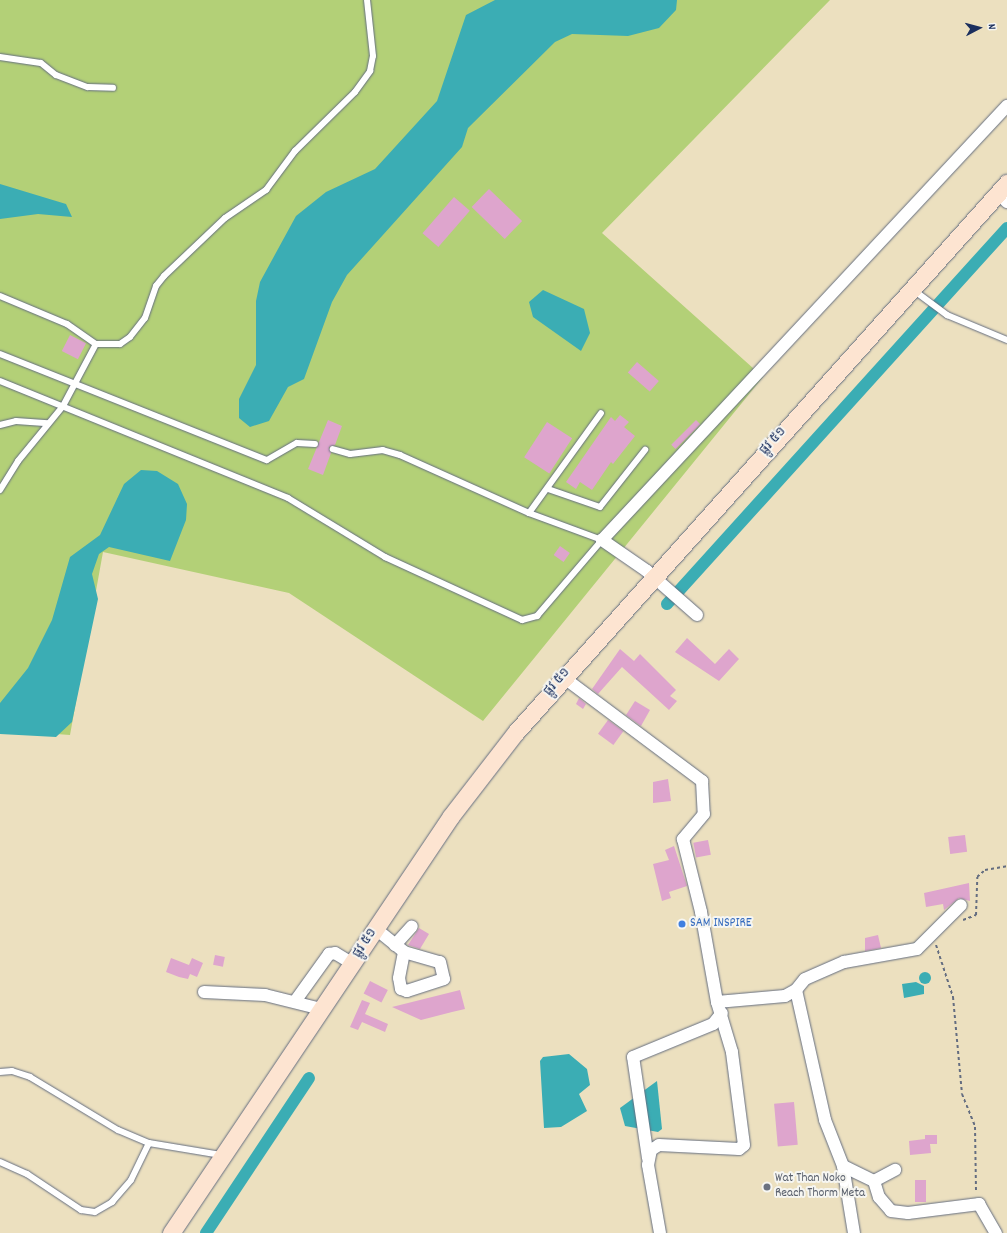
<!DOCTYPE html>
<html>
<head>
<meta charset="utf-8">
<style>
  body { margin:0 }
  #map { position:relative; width:1007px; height:1233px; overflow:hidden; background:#ece0bf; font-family:Dekko,"Noto Sans Khmer",sans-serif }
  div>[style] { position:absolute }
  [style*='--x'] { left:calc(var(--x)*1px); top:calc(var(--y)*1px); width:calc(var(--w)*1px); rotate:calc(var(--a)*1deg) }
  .green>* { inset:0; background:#b3d077 }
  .water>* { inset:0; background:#3badb4 }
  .round { border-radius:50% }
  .canal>* { height:12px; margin:-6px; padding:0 6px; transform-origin:6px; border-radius:6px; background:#3badb4 }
  .building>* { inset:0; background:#dea5cd; transform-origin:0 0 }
  .path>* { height:2px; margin-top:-1px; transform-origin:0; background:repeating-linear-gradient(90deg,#646d80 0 3px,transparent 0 6px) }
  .roads { filter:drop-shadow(0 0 1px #646d80) drop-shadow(0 0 1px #646d80) }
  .lane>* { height:6px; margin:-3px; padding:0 3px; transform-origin:3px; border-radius:3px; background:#fff }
  .street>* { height:12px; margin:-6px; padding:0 6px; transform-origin:6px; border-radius:6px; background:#fff }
  .secondary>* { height:17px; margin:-8.5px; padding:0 8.5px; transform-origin:8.5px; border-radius:8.5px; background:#fde4d1 }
  .dots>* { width:11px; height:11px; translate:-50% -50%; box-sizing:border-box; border:2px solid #f6f6f2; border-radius:50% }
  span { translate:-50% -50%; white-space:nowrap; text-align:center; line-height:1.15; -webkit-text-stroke:4px #f6f6f2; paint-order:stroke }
  .street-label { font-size:13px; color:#1b2f5e }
  .shop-label { font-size:13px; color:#366cbe }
  .left { translate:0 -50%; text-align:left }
  .worship-label { font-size:13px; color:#5b616d }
  .north { position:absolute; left:959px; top:8px; width:40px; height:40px; -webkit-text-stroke:3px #f6f6f2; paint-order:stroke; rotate:84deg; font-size:11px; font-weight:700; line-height:16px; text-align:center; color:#1b2f5e }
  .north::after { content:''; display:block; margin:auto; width:14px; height:18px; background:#1b2f5e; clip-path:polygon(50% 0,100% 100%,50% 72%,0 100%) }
</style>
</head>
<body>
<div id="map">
  <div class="green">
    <i style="clip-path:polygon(0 0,830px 0,602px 233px,763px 377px,483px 721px,289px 593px,103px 552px,70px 735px,0 730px)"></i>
  </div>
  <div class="water">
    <i style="clip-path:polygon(495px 0,677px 0,676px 10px,659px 28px,628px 36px,572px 34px,555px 42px,468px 128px,462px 147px,347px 275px,332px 302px,304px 379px,288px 387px,269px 421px,250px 427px,239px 418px,239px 399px,256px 365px,256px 301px,260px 282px,296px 216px,326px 192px,375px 169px,437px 101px,466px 15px)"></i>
    <i style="clip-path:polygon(0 184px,66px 204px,72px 217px,38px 214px,0 219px)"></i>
    <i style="clip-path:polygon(543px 290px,584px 309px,590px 333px,581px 351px,533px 317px,529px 302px)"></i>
    <i style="clip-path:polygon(141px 470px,157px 471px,178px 484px,187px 504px,186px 520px,170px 561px,109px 547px,99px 554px,92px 574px,98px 599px,72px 722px,56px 737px,0 734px,0 703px,28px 668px,52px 620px,70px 557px,100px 535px,124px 484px)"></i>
    <i class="round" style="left:919px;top:972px;width:12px;height:12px"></i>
    <i style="clip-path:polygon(916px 982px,924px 986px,924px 994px,904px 998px,902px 984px)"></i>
    <i style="clip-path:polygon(569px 1054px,587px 1069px,590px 1085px,579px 1094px,587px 1111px,561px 1127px,544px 1128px,540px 1061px,543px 1057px)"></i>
    <i style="clip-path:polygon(657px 1081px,662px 1129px,658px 1132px,625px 1126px,620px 1108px)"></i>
  </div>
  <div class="canal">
    <i style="--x:667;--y:604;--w:507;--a:-47.88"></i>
    <i style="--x:206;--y:1233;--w:186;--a:-56.4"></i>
  </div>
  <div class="building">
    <i style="left:489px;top:189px;width:46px;height:25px;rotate:44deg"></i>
    <i style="left:454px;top:197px;width:21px;height:48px;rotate:41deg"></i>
    <i style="left:70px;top:335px;width:18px;height:18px;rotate:27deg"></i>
    <i style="left:637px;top:362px;width:29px;height:14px;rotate:41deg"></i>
    <i style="clip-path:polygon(620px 415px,629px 422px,624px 427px,635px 436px,613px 464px,611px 462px,592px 490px,580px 482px,576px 489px,566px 482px,611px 417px,615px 421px)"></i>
    <i style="clip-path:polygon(328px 420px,342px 426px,335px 445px,329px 447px,331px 453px,323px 475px,308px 469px)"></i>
    <i style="left:696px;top:420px;width:6px;height:35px;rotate:45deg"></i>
    <i style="left:547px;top:422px;width:30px;height:42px;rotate:33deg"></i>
    <i style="left:560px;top:546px;width:12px;height:11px;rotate:35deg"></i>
    <i style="clip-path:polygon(687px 638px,715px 664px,729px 649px,739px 659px,719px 681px,675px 652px)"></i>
    <i style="clip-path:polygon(620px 649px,634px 661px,640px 654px,676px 690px,670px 696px,677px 701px,669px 710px,622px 667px,598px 694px,592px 689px)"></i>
    <i style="clip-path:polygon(579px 698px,586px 704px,583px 709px,576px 704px)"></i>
    <i style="clip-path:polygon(635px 701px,650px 710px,641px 726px,626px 715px)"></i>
    <i style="left:608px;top:720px;width:19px;height:17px;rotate:36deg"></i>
    <i style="clip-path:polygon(668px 779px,671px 801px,653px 803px,653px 782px)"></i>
    <i style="left:965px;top:835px;width:17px;height:17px;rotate:83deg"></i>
    <i style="left:708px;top:840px;width:15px;height:15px;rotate:79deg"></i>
    <i style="clip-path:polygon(674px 846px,687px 886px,669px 892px,671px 898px,662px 901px,653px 864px,669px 860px,665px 850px)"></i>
    <i style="clip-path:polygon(969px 883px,970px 901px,959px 898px,944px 910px,943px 904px,926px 907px,924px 893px)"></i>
    <i style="clip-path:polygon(419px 928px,429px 934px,420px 949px,408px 945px)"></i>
    <i style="clip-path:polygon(878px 935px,881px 948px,865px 951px,865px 938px)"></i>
    <i style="left:215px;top:955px;width:10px;height:10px;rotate:11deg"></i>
    <i style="clip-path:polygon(171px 958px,189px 965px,192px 958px,203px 963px,197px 977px,190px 974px,188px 979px,179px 977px,166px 972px)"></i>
    <i style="left:370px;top:981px;width:20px;height:14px;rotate:27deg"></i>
    <i style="clip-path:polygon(460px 990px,465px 1009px,452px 1012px,421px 1020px,392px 1007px)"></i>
    <i style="clip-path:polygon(362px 1000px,370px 1003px,365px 1014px,388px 1024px,385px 1032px,362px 1022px,358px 1030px,350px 1027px)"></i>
    <i style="left:794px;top:1102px;width:43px;height:20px;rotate:85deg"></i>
    <i style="clip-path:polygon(925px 1135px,937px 1135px,937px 1144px,930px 1144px,931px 1153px,910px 1155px,909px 1141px,925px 1139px)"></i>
    <i style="left:915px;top:1180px;width:11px;height:22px"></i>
  </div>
  <div class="path">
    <i style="--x:963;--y:920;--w:14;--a:-21"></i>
    <i style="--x:976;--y:915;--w:38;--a:-88"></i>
    <i style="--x:977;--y:877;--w:11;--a:-41"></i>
    <i style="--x:985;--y:870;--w:22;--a:-10"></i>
    <i style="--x:936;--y:945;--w:55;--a:71.9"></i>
    <i style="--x:953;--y:997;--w:97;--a:84.7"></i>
    <i style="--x:962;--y:1094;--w:35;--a:68"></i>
    <i style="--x:975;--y:1127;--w:66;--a:89.1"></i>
  </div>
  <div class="roads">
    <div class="lane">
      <i style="--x:0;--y:57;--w:41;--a:8.3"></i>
      <i style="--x:41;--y:63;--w:19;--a:39"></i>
      <i style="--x:56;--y:75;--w:34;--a:21"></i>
      <i style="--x:88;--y:87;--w:25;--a:2"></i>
      <i style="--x:912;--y:289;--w:44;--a:36.6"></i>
      <i style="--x:947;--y:315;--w:65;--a:22.6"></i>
      <i style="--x:0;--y:296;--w:73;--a:22.7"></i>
      <i style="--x:67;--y:324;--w:35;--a:35"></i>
      <i style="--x:96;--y:344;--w:24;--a:0"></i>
      <i style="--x:120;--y:344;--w:12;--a:-35"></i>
      <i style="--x:130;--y:337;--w:24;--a:-52"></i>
      <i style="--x:145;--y:318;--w:34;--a:-71"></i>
      <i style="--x:156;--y:286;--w:13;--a:-51"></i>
      <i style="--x:164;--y:276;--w:84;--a:-43.6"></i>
      <i style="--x:225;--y:218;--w:50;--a:-34.3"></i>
      <i style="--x:266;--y:190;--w:49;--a:-53.4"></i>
      <i style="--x:295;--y:151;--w:84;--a:-44.5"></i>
      <i style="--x:355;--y:92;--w:26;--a:-54"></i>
      <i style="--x:370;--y:71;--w:15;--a:-79"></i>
      <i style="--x:373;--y:56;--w:56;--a:-96.1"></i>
      <i style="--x:0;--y:354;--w:287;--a:21.7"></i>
      <i style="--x:267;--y:460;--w:34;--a:-30"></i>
      <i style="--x:297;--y:443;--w:18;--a:3"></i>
      <i style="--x:0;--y:381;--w:311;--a:22.1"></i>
      <i style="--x:288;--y:498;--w:114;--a:31.3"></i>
      <i style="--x:385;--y:557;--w:151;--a:24.7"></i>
      <i style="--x:522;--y:620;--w:16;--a:-15"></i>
      <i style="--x:537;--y:616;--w:100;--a:-49.5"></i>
      <i style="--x:602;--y:540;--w:78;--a:-159.7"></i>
      <i style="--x:529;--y:513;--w:141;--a:-155.8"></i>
      <i style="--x:400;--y:455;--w:18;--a:-164"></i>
      <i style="--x:383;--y:450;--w:33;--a:173"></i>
      <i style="--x:350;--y:454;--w:18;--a:-164"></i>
      <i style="--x:0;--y:425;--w:16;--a:-14"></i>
      <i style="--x:16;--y:421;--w:32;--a:4"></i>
      <i style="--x:548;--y:489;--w:55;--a:19.1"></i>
      <i style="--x:600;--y:507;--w:73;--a:-51.7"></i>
      <i style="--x:0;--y:490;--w:34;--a:-58"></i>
      <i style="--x:18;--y:461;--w:71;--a:-50.7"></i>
      <i style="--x:63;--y:406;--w:70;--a:-62"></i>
      <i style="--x:529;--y:513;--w:123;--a:-54.2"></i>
      <i style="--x:0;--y:1072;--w:12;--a:-5"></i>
      <i style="--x:12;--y:1071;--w:19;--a:18"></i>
      <i style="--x:30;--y:1077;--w:103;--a:31.1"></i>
      <i style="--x:118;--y:1130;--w:34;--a:23"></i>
      <i style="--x:149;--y:1143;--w:73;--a:9.5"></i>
      <i style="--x:0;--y:1162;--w:30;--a:24"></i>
      <i style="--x:27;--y:1174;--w:65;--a:33.7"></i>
      <i style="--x:81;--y:1210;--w:14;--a:8"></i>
      <i style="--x:95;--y:1212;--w:20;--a:-30"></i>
      <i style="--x:112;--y:1202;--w:29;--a:-49"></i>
      <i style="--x:131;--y:1180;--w:41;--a:-64.1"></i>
    </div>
    <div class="street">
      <i style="--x:998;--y:193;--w:13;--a:45"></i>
      <i style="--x:697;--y:615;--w:67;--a:-138.7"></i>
      <i style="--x:647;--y:571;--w:55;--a:-145.4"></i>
      <i style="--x:602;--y:540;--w:594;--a:-46.98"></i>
      <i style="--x:563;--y:677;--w:174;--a:36.8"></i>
      <i style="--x:702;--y:781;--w:33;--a:87"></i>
      <i style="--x:704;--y:814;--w:33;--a:130"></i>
      <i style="--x:683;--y:839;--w:75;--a:76.1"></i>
      <i style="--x:701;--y:912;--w:91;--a:79.9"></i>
      <i style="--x:717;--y:1002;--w:68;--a:-5"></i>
      <i style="--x:785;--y:996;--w:13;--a:-29"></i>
      <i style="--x:796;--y:990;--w:14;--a:-51"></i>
      <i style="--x:805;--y:979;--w:43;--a:-23.6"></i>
      <i style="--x:844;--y:962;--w:74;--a:-10.1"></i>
      <i style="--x:917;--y:949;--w:62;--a:-45"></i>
      <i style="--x:376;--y:929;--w:36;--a:39"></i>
      <i style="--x:404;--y:952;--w:37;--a:16"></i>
      <i style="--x:440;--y:962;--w:17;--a:77"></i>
      <i style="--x:444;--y:979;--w:39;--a:162"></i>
      <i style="--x:407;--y:991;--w:6;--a:-162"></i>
      <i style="--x:401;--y:989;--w:11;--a:-100"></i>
      <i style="--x:399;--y:978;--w:26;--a:-79"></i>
      <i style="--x:395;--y:945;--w:25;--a:-48"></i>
      <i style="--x:796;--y:990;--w:133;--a:77.4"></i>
      <i style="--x:825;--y:1120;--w:49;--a:68.6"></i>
      <i style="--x:843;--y:1166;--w:68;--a:80.7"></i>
      <i style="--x:204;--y:992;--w:61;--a:2.8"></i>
      <i style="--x:265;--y:995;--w:58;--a:14"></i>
      <i style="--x:296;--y:1000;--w:57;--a:-54.3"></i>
      <i style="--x:329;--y:954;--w:6;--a:-9"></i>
      <i style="--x:335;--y:953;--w:21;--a:31"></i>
      <i style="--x:648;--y:1158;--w:102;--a:-98.4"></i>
      <i style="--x:633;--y:1057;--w:87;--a:-22.4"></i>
      <i style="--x:713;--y:1024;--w:14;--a:-51"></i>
      <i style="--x:843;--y:1166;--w:34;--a:26"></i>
      <i style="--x:874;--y:1181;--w:24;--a:-28"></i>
      <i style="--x:874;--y:1181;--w:17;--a:73"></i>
      <i style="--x:879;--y:1197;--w:18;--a:49"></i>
      <i style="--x:891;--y:1211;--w:17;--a:7"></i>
      <i style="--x:908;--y:1213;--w:72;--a:-7.2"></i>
      <i style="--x:979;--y:1204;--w:34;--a:60"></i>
      <i style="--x:660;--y:1233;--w:69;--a:-100"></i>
      <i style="--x:648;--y:1165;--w:15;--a:-79"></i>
      <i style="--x:651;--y:1150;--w:9;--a:-32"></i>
      <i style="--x:659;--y:1145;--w:80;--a:2.9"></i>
      <i style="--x:739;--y:1149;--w:6;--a:-39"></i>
      <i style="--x:744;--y:1145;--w:94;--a:-97.4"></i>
      <i style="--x:732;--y:1052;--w:52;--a:-106.7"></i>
    </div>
    <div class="secondary">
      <i style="--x:171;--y:1233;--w:502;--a:-56.12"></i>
      <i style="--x:451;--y:816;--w:106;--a:-52.3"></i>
      <i style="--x:516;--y:732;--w:737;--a:-48.19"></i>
    </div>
  </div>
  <div class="dots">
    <i style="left:682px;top:924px;background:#3f7fe0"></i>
    <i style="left:767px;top:1187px;background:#6b7280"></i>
  </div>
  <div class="street-label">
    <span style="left:774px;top:442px;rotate:-48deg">ផ្លូវ ៥១</span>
    <span style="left:558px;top:683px;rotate:-49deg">ផ្លូវ ៥១</span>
    <span style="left:366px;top:944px;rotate:-57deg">ផ្លូវ ៥១</span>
  </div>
  <div class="shop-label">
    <span class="left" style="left:690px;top:924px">SAM INSPIRE</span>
  </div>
  <div class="worship-label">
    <span class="left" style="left:775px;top:1187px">Wat Than Noko<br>Reach Thorm Meta</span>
  </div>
  <div class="north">N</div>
</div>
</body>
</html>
